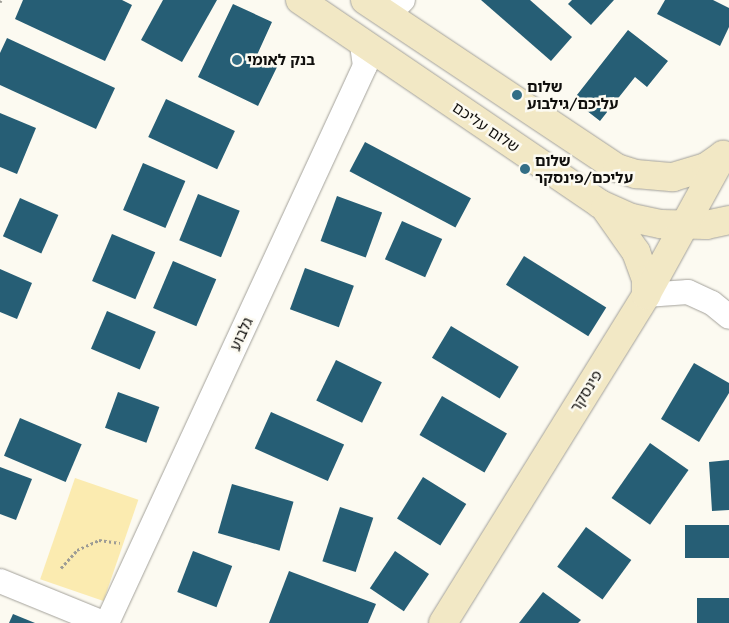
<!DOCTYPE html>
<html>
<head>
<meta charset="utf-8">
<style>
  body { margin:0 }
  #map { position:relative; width:729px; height:623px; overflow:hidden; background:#fcfaf1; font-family:Quicksand,"Noto Sans Hebrew",sans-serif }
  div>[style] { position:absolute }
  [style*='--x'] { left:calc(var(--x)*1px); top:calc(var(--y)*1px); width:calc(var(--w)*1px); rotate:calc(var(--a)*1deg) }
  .green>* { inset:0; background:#fbebb0; transform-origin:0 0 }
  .building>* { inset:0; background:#265e75; transform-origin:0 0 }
  .path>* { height:3px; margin-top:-1.5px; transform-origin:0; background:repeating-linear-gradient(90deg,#9d9c95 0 2.5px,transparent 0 5px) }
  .roads { filter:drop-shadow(0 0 1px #a3a19a) drop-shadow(0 0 1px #a3a19a) }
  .street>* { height:24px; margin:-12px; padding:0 12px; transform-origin:12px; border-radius:12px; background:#fff }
  .secondary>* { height:28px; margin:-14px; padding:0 14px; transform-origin:14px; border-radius:14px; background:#f2e8c5 }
  .dots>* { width:14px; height:14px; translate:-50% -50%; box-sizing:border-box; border:2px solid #fcfaf1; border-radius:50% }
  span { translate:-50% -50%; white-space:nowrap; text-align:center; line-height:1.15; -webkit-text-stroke:5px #fcfaf1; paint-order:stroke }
  .poi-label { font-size:15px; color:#100f0d; font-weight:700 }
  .left { translate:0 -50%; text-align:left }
  .street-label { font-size:15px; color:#100f0d }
</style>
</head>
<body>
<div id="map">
  <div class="green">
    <i style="left:75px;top:478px;width:67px;height:107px;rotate:19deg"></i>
  </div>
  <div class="building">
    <i style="clip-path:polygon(23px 0,122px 0,132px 5px,105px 61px,15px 19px)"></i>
    <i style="clip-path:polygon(163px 0,217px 0,182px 62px,141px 40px)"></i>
    <i style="clip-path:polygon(481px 0,530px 0,572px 37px,551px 61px)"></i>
    <i style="clip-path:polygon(572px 0,614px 0,591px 25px,568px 4px)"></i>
    <i style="clip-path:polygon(665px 0,713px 0,729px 8px,729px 27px,720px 46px,657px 14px)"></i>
    <i style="clip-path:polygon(233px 4px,272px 22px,257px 55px,278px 65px,258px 106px,198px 77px)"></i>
    <i style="clip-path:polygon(628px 30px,668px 61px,647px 87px,635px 77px,600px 121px,573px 100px)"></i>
    <i style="clip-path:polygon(7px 38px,115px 88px,96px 129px,0 85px,0 53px)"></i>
    <i style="left:166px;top:99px;width:76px;height:42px;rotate:25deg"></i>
    <i style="clip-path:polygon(0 113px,36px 128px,17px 174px,0 167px)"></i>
    <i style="left:365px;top:142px;width:120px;height:33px;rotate:28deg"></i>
    <i style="left:143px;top:163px;width:46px;height:51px;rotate:23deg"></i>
    <i style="left:198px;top:194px;width:45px;height:50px;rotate:22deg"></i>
    <i style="left:337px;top:196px;width:48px;height:48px;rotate:20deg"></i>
    <i style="left:20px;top:198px;width:42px;height:42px;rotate:24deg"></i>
    <i style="left:402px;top:221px;width:44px;height:42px;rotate:24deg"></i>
    <i style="left:112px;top:234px;width:47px;height:51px;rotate:23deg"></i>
    <i style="left:524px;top:256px;width:97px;height:34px;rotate:32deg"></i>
    <i style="left:173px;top:261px;width:47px;height:51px;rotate:23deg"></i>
    <i style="left:305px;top:268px;width:52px;height:44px;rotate:20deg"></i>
    <i style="clip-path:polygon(0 269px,32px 283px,17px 319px,0 312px)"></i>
    <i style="left:107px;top:311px;width:53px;height:41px;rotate:23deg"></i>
    <i style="left:451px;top:326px;width:79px;height:37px;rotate:31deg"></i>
    <i style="left:336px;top:360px;width:51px;height:45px;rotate:26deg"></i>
    <i style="clip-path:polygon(694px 363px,729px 383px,729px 393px,699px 442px,661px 419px)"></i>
    <i style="left:118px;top:392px;width:44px;height:38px;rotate:20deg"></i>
    <i style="left:442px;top:396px;width:75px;height:45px;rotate:30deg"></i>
    <i style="left:271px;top:412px;width:80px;height:40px;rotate:24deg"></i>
    <i style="left:20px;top:418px;width:67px;height:41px;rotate:23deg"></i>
    <i style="left:650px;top:443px;width:47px;height:67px;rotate:35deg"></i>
    <i style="clip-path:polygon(729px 460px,729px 510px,712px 511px,709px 462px)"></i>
    <i style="clip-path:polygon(0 467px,32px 479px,16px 520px,0 514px)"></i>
    <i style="left:423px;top:477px;width:51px;height:49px;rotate:32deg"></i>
    <i style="left:232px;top:484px;width:64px;height:51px;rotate:16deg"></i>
    <i style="left:340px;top:507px;width:35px;height:57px;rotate:18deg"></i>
    <i style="left:729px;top:525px;width:33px;height:44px;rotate:90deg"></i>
    <i style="left:586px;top:527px;width:56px;height:49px;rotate:36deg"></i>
    <i style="left:193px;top:551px;width:42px;height:44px;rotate:21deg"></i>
    <i style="left:395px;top:551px;width:41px;height:45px;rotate:34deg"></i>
    <i style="clip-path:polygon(289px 571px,376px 604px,368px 623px,269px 623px)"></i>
    <i style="clip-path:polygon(543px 592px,581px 620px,578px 623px,519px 623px)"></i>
    <i style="left:729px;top:598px;width:25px;height:32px;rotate:90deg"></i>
    <i style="clip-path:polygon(13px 614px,35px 623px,9px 623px)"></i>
  </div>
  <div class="path">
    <i style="--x:0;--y:2;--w:2;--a:-63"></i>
    <i style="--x:61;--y:568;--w:24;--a:-48"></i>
    <i style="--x:77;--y:550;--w:24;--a:-24"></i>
    <i style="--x:99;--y:540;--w:21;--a:8"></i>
  </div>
  <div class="roads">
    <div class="street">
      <i style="--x:383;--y:12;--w:10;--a:-11"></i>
      <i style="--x:393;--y:10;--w:14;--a:-45"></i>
      <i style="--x:646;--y:295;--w:42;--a:-4.1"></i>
      <i style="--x:688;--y:292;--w:26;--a:25"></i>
      <i style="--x:712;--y:303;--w:22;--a:39"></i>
      <i style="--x:0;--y:581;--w:111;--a:22.2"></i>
      <i style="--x:107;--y:623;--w:614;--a:-65.15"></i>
      <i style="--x:365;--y:66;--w:22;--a:-98"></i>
    </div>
    <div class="secondary">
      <i style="--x:300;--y:0;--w:363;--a:34.2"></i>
      <i style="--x:600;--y:204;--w:35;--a:24"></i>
      <i style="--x:632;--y:218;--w:30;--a:12"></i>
      <i style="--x:661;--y:224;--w:45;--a:1.3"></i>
      <i style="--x:706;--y:225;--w:24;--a:-12"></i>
      <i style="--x:365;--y:0;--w:303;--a:33.7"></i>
      <i style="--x:617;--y:168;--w:20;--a:18"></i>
      <i style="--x:636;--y:174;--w:37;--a:5"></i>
      <i style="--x:673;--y:177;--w:34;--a:-17"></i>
      <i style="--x:706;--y:167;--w:21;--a:-35"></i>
      <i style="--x:605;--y:208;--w:54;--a:54.8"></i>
      <i style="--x:636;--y:252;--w:29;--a:70"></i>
      <i style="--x:646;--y:279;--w:16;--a:90"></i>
      <i style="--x:443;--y:623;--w:386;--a:-58.2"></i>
      <i style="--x:646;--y:295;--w:160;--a:-61.2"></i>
    </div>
  </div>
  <div class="dots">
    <i style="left:237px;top:60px;background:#336e86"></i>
    <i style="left:517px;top:95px;background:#336e86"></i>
    <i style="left:525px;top:169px;background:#336e86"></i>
  </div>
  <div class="poi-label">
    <span class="left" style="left:247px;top:60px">בנק לאומי</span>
    <span class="left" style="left:527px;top:95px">שלום<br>עליכם/גילבוע</span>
    <span class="left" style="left:535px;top:169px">שלום<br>עליכם/פינסקר</span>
  </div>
  <div class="street-label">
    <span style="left:486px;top:127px;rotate:34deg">שלום עליכם</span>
    <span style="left:241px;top:334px;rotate:-65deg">גלבוע</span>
    <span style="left:586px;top:391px;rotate:-58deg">פינסקר</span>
  </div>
</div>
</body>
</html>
